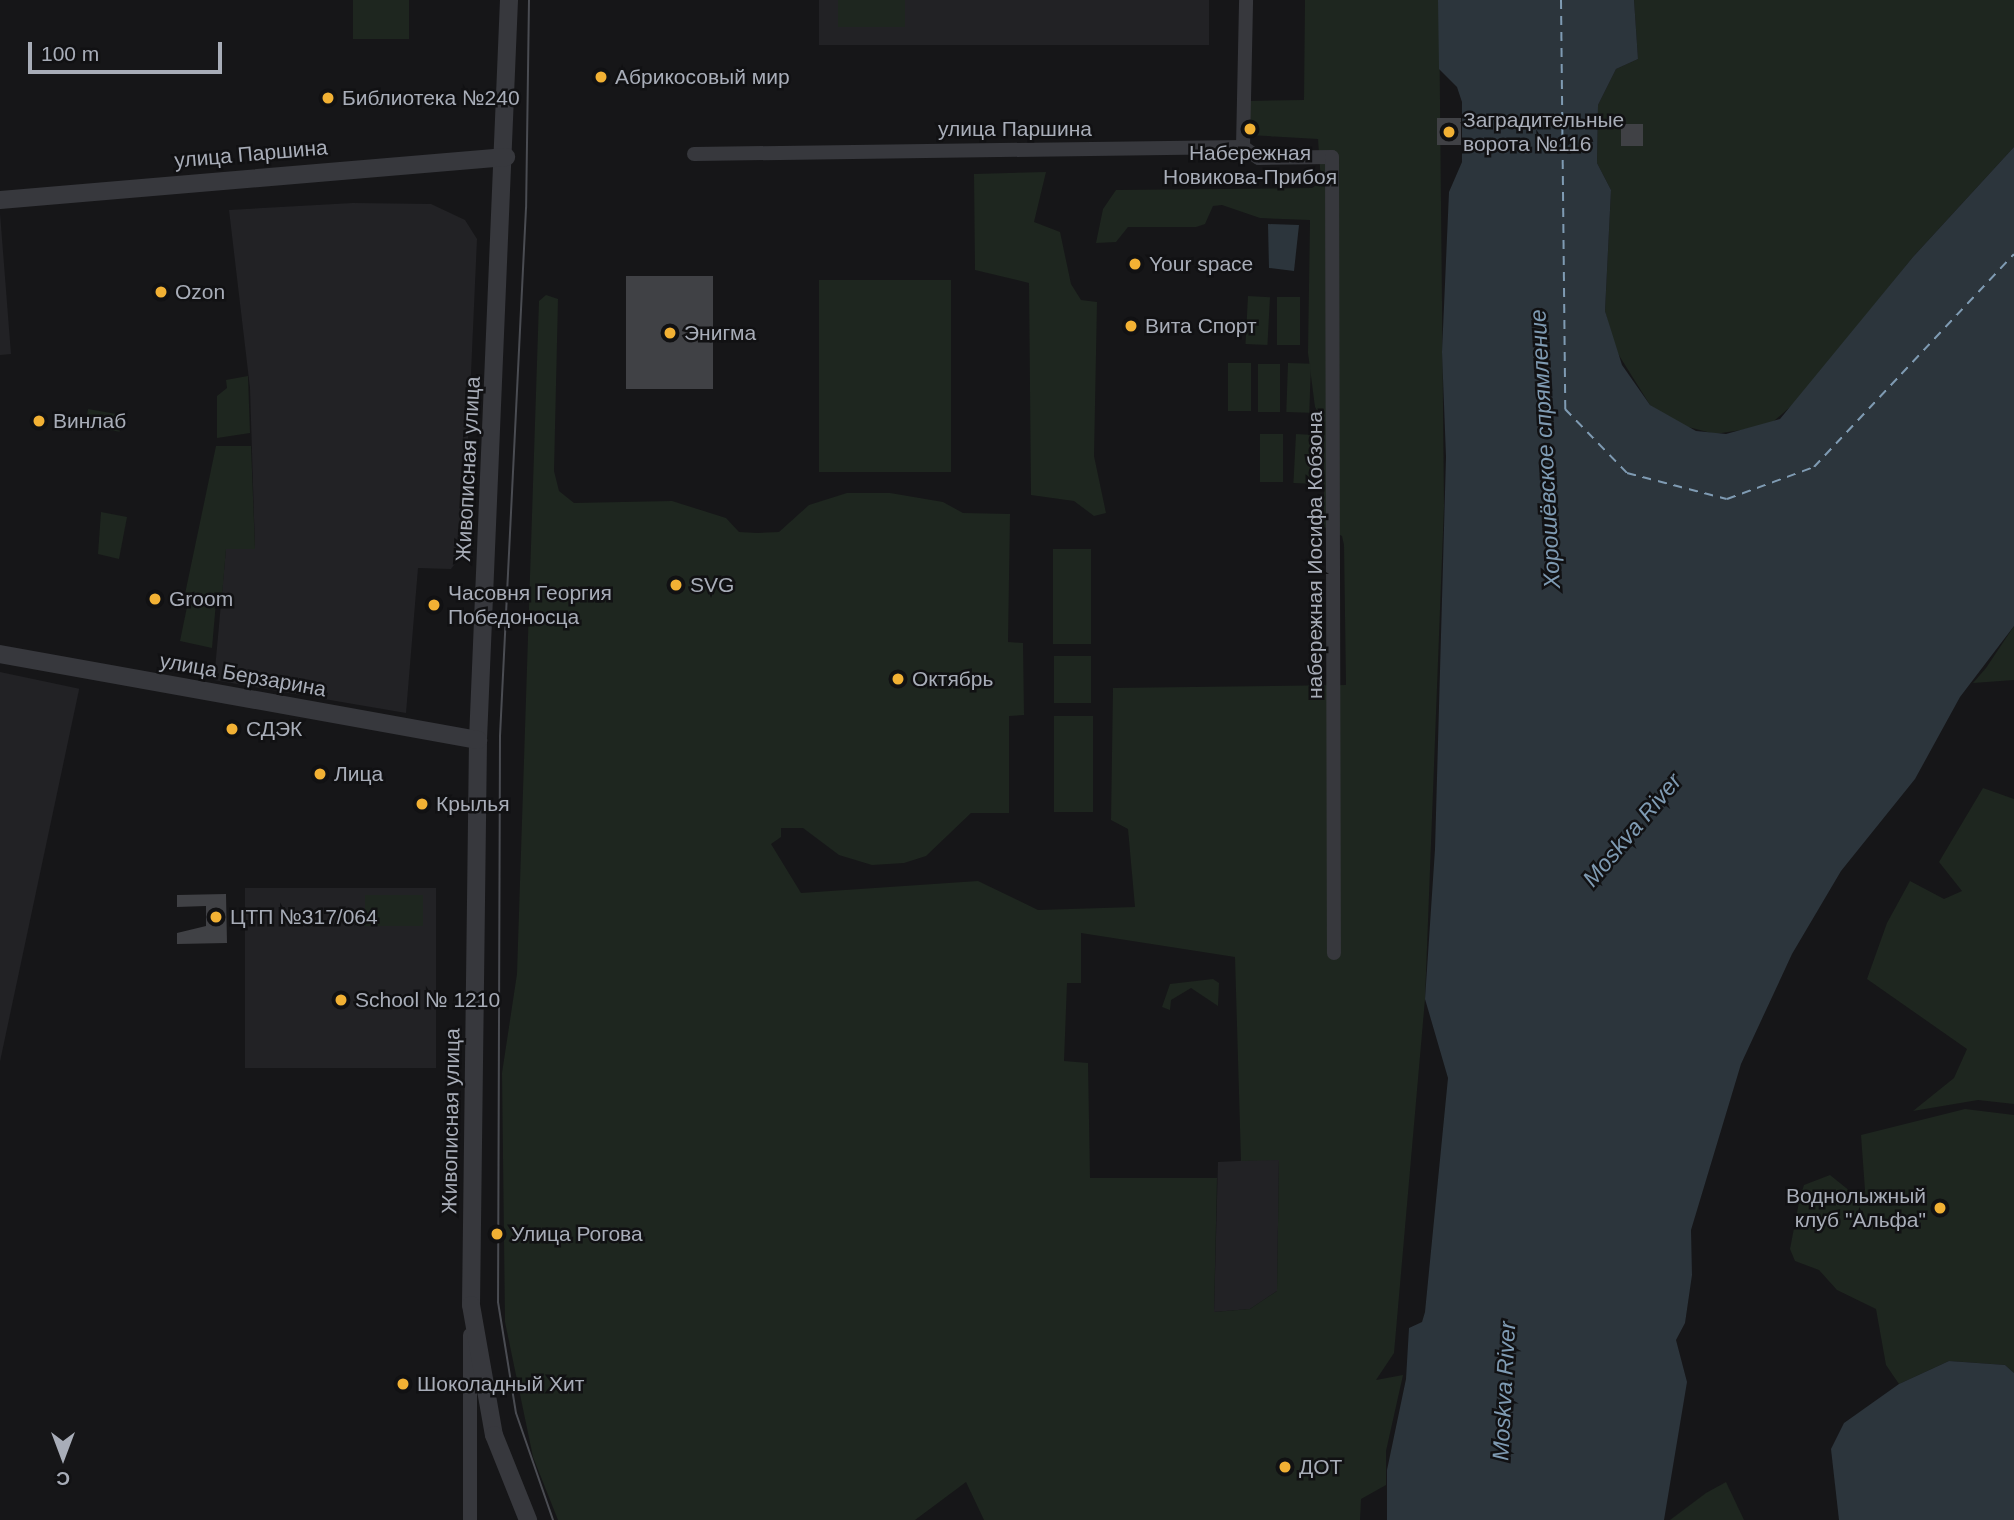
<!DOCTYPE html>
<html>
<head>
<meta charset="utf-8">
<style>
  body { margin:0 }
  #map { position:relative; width:2014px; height:1520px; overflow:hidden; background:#161618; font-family:Helvetica,sans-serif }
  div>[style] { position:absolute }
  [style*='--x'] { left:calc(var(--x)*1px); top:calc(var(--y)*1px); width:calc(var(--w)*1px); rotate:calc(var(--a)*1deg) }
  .built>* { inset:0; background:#222225; transform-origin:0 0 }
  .green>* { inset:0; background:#1e261f; transform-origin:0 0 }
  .water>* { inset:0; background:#2c353c }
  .ferry>* { height:2px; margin-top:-1px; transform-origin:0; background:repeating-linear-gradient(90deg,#7f9bb3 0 9px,transparent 0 16px) }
  .building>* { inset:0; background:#404145; transform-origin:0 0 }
  .minor>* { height:14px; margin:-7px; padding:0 7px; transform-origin:7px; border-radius:7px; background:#37383d }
  .tertiary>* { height:18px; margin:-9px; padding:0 9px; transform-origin:9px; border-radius:9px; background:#37383d }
  .tram>* { height:2px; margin:-1px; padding:0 1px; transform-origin:1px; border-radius:1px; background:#4a4c52 }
  .dots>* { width:19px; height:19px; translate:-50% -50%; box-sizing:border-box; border:4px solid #111113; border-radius:50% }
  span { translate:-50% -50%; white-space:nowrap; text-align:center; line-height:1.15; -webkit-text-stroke:5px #111113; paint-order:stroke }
  .poi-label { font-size:21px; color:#a8adb8 }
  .left { translate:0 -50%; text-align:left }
  .right { translate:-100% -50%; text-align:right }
  .street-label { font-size:21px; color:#a8adb8 }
  .water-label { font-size:23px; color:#7f9bb3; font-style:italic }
  .north { position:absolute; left:28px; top:1422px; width:70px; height:70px; -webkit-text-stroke:5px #111113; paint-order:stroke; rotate:180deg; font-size:19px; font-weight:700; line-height:28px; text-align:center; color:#a8adb8 }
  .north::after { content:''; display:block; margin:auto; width:24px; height:32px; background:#a8adb8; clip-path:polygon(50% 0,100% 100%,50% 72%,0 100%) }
  .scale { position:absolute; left:28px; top:42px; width:194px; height:32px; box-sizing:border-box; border:4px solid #a8adb8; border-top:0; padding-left:9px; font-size:21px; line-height:24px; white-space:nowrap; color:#a8adb8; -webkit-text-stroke:5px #111113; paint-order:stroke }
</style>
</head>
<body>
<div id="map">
  <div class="built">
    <i style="left:819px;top:0;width:390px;height:45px"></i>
    <i style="clip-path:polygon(353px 203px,431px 204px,465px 220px,477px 239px,463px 553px,451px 569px,418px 568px,406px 713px,214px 680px,226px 549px,255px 549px,250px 388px,229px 210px)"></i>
    <i style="clip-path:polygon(0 213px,11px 354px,0 355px)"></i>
    <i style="left:0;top:672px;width:81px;height:526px;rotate:12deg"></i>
    <i style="left:436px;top:888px;width:180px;height:191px;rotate:90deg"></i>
    <i style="clip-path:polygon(1279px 1159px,1277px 1291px,1250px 1309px,1214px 1312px,1218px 1162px)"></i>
  </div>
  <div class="green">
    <i style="left:353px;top:0;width:56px;height:39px"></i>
    <i style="left:838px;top:0;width:67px;height:27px"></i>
    <i style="clip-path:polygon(evenodd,1305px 0,1439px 0,1444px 506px,1425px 999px,1394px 1353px,1376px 1380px,1403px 1375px,1386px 1451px,1386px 1485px,1361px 1499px,1360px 1520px,984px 1520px,966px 1482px,915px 1520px,558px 1520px,533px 1457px,505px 1322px,502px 1073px,517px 974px,539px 301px,546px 295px,558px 299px,554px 471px,559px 491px,574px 503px,672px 501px,726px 518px,739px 532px,757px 533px,779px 532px,809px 505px,847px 493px,890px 493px,943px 502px,963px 513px,1010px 514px,1008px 642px,1023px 643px,1024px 715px,1009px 716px,1009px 813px,971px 813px,926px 856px,904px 863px,872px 865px,839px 855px,803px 828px,781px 828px,781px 837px,771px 844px,801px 893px,978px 881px,1038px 910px,1135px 907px,1128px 829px,1111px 820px,1113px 688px,1346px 685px,1344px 545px,1342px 536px,1324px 527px,1324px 422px,1315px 407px,1308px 353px,1310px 220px,1260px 218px,1222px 205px,1213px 206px,1205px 224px,1196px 227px,1128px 227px,1116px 242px,1096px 243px,1103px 209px,1116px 190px,1312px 188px,1321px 182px,1318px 139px,1248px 135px,1248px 101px,1304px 100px,1305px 0,1081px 933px,1235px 957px,1241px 1161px,1279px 1160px,1277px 1291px,1250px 1309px,1214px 1312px,1217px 1178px,1090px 1178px,1088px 1063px,1064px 1061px,1067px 983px,1081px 983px,1081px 933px)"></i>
    <i style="clip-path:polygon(1634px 0,2014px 0,2014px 147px,1913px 257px,1796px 402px,1768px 426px,1715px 434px,1677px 424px,1650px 405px,1615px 349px,1605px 311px,1611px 190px,1597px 163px,1598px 105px,1616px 69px,1638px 59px)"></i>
    <i style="clip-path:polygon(1046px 172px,1034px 222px,1060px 232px,1071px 284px,1081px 300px,1097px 302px,1094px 456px,1106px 513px,1094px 516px,1074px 501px,1031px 495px,1029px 283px,975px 270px,974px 174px)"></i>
    <i style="left:819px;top:280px;width:132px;height:192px"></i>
    <i style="left:1248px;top:296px;width:22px;height:48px;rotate:3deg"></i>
    <i style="left:1277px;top:297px;width:23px;height:48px"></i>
    <i style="left:1228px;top:363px;width:23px;height:48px"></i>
    <i style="left:1288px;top:363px;width:23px;height:49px;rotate:2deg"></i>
    <i style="left:1258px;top:364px;width:22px;height:48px"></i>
    <i style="clip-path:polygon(248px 376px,250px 433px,217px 438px,217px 396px,227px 388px,226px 380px)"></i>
    <i style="left:88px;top:409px;width:35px;height:17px;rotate:10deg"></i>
    <i style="left:1260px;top:434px;width:23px;height:48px"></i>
    <i style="left:1296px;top:434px;width:22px;height:49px;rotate:3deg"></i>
    <i style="clip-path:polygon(216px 446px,251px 446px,255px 549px,226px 549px,222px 596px,196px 596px,185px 594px)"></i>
    <i style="clip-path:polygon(101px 512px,127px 517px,119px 559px,98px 554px)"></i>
    <i style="left:1053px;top:549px;width:38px;height:95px"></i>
    <i style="clip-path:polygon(189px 597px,216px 602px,212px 648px,180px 641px)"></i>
    <i style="clip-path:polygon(2014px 626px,2014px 680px,1973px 683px,1986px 668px)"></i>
    <i style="left:1091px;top:656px;width:47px;height:37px;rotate:90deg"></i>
    <i style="left:1054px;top:716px;width:39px;height:96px"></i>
    <i style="clip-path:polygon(1983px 788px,2014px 799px,2014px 1104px,1978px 1100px,1913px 1111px,1954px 1078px,1967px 1049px,1867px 979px,1887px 923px,1910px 881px,1944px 899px,1962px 891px,1939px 862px)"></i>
    <i style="left:365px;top:895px;width:58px;height:31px"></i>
    <i style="clip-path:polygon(1213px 979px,1219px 983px,1218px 1006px,1191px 988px,1171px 1000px,1170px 1010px,1162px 1007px,1170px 984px)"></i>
    <i style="clip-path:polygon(1965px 1109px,2014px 1115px,2014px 1373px,2005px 1365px,1949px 1361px,1899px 1384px,1886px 1365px,1876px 1309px,1837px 1290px,1819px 1270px,1795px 1261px,1790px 1249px,1800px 1197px,1804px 1185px,1830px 1175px,1866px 1204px,1861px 1135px)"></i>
    <i style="clip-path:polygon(1726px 1482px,1744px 1520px,1670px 1520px,1706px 1493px)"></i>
  </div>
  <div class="water">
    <i style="clip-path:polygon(1438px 0,1634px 0,1638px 59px,1616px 69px,1598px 105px,1597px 163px,1611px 190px,1605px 311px,1622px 365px,1650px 405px,1696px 431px,1726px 434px,1780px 419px,1913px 257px,2014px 147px,2014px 626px,1960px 697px,1915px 779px,1841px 871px,1792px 954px,1741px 1064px,1691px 1230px,1692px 1275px,1685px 1323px,1676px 1340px,1687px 1382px,1664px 1520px,1387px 1520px,1387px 1470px,1406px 1379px,1409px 1328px,1422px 1322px,1425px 1312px,1448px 1078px,1425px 999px,1435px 849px,1446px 457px,1442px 352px,1449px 192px,1462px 162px,1462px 102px,1457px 87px,1439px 69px)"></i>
    <i style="clip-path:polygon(1268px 224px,1299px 225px,1294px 271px,1269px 268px)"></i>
    <i style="clip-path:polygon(1949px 1361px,2005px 1365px,2014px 1373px,2014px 1520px,1839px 1520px,1831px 1449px,1844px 1423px,1899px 1384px)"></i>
  </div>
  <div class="ferry">
    <i style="--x:1561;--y:0;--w:409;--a:89.4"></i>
    <i style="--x:1565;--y:409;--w:89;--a:45.9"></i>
    <i style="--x:1627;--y:473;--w:103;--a:14.6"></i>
    <i style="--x:1727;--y:499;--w:93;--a:-20.2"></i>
    <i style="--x:1814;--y:467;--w:292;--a:-46.8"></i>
  </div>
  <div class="building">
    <i style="left:1461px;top:118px;width:27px;height:24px;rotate:90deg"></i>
    <i style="left:1621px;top:124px;width:22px;height:22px"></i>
    <i style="left:626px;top:276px;width:87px;height:113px"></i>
    <i style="clip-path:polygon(226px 894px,227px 943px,177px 944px,177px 933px,206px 926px,206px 906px,177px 907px,177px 895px)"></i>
  </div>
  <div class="minor">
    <i style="--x:1243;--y:147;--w:147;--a:-88.8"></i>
    <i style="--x:694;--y:154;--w:549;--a:-0.73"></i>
    <i style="--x:1243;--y:147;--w:19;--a:35"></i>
    <i style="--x:1259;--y:158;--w:73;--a:-0.8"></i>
    <i style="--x:1332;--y:157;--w:796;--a:89.86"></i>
    <i style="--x:470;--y:1520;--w:185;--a:-90"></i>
  </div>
  <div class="tertiary">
    <i style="--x:509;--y:0;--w:741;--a:92.4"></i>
    <i style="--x:478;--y:740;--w:565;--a:90.71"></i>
    <i style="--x:471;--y:1305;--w:132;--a:80"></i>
    <i style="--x:494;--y:1435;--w:92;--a:68.2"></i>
    <i style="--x:0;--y:200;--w:508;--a:-4.86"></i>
    <i style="--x:0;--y:654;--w:486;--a:10.2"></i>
  </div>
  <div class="tram">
    <i style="--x:529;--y:0;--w:208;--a:90.8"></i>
    <i style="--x:526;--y:208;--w:529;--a:92.82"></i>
    <i style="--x:500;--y:736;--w:566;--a:90.2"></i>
    <i style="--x:498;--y:1302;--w:112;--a:80.8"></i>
    <i style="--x:516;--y:1413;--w:113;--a:70.9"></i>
  </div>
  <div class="dots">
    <i style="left:601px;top:77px;background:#f2b134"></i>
    <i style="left:328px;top:98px;background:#f2b134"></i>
    <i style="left:1250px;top:129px;background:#f2b134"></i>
    <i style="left:1449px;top:132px;background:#f2b134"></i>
    <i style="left:1135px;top:264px;background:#f2b134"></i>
    <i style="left:161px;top:292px;background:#f2b134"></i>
    <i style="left:1131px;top:326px;background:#f2b134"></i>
    <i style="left:670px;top:333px;background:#f2b134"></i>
    <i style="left:39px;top:421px;background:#f2b134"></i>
    <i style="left:676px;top:585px;background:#f2b134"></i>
    <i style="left:155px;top:599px;background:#f2b134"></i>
    <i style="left:434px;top:605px;background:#f2b134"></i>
    <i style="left:898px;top:679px;background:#f2b134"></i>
    <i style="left:232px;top:729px;background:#f2b134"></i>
    <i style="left:320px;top:774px;background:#f2b134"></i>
    <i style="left:422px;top:804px;background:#f2b134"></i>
    <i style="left:216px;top:917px;background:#f2b134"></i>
    <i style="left:341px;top:1000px;background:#f2b134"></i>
    <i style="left:1940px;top:1208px;background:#f2b134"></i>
    <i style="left:497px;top:1234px;background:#f2b134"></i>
    <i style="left:403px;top:1384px;background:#f2b134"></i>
    <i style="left:1285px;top:1467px;background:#f2b134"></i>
  </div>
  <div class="poi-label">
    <span class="left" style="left:615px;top:77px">Абрикосовый мир</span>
    <span class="left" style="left:342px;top:98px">Библиотека №240</span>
    <span class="left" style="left:1463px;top:132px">Заградительные<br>ворота №116</span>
    <span style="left:1250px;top:165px">Набережная<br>Новикова-Прибоя</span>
    <span class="left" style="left:1149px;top:264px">Your space</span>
    <span class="left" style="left:175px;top:292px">Ozon</span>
    <span class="left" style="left:1145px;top:326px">Вита Спорт</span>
    <span class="left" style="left:684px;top:333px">Энигма</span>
    <span class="left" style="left:53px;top:421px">Винлаб</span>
    <span class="left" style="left:690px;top:585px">SVG</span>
    <span class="left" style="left:448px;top:605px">Часовня Георгия<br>Победоносца</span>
    <span class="left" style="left:169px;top:599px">Groom</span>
    <span class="left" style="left:912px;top:679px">Октябрь</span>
    <span class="left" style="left:246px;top:729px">СДЭК</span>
    <span class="left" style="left:334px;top:774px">Лица</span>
    <span class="left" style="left:436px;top:804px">Крылья</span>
    <span class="left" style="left:230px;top:917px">ЦТП №317/064</span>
    <span class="left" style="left:355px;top:1000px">School № 1210</span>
    <span class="right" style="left:1926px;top:1208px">Воднолыжный<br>клуб "Альфа"</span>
    <span class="left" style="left:511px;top:1234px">Улица Рогова</span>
    <span class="left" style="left:417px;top:1384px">Шоколадный Хит</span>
    <span class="left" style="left:1299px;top:1467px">ДОТ</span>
  </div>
  <div class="street-label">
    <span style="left:1015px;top:129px">улица Паршина</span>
    <span style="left:251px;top:154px;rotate:-5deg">улица Паршина</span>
    <span style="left:468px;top:469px;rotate:-87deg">Живописная улица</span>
    <span style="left:1315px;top:555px;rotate:-90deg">набережная Иосифа Кобзона</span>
    <span style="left:243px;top:675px;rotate:10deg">улица Берзарина</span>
    <span style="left:451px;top:1121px;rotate:-89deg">Живописная улица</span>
  </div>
  <div class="water-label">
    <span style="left:1545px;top:449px;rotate:-93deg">Хорошёвское спрямление</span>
    <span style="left:1632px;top:830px;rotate:-50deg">Moskva River</span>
    <span style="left:1504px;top:1391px;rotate:-87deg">Moskva River</span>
  </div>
  <div class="north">С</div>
  <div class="scale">100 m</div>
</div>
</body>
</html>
